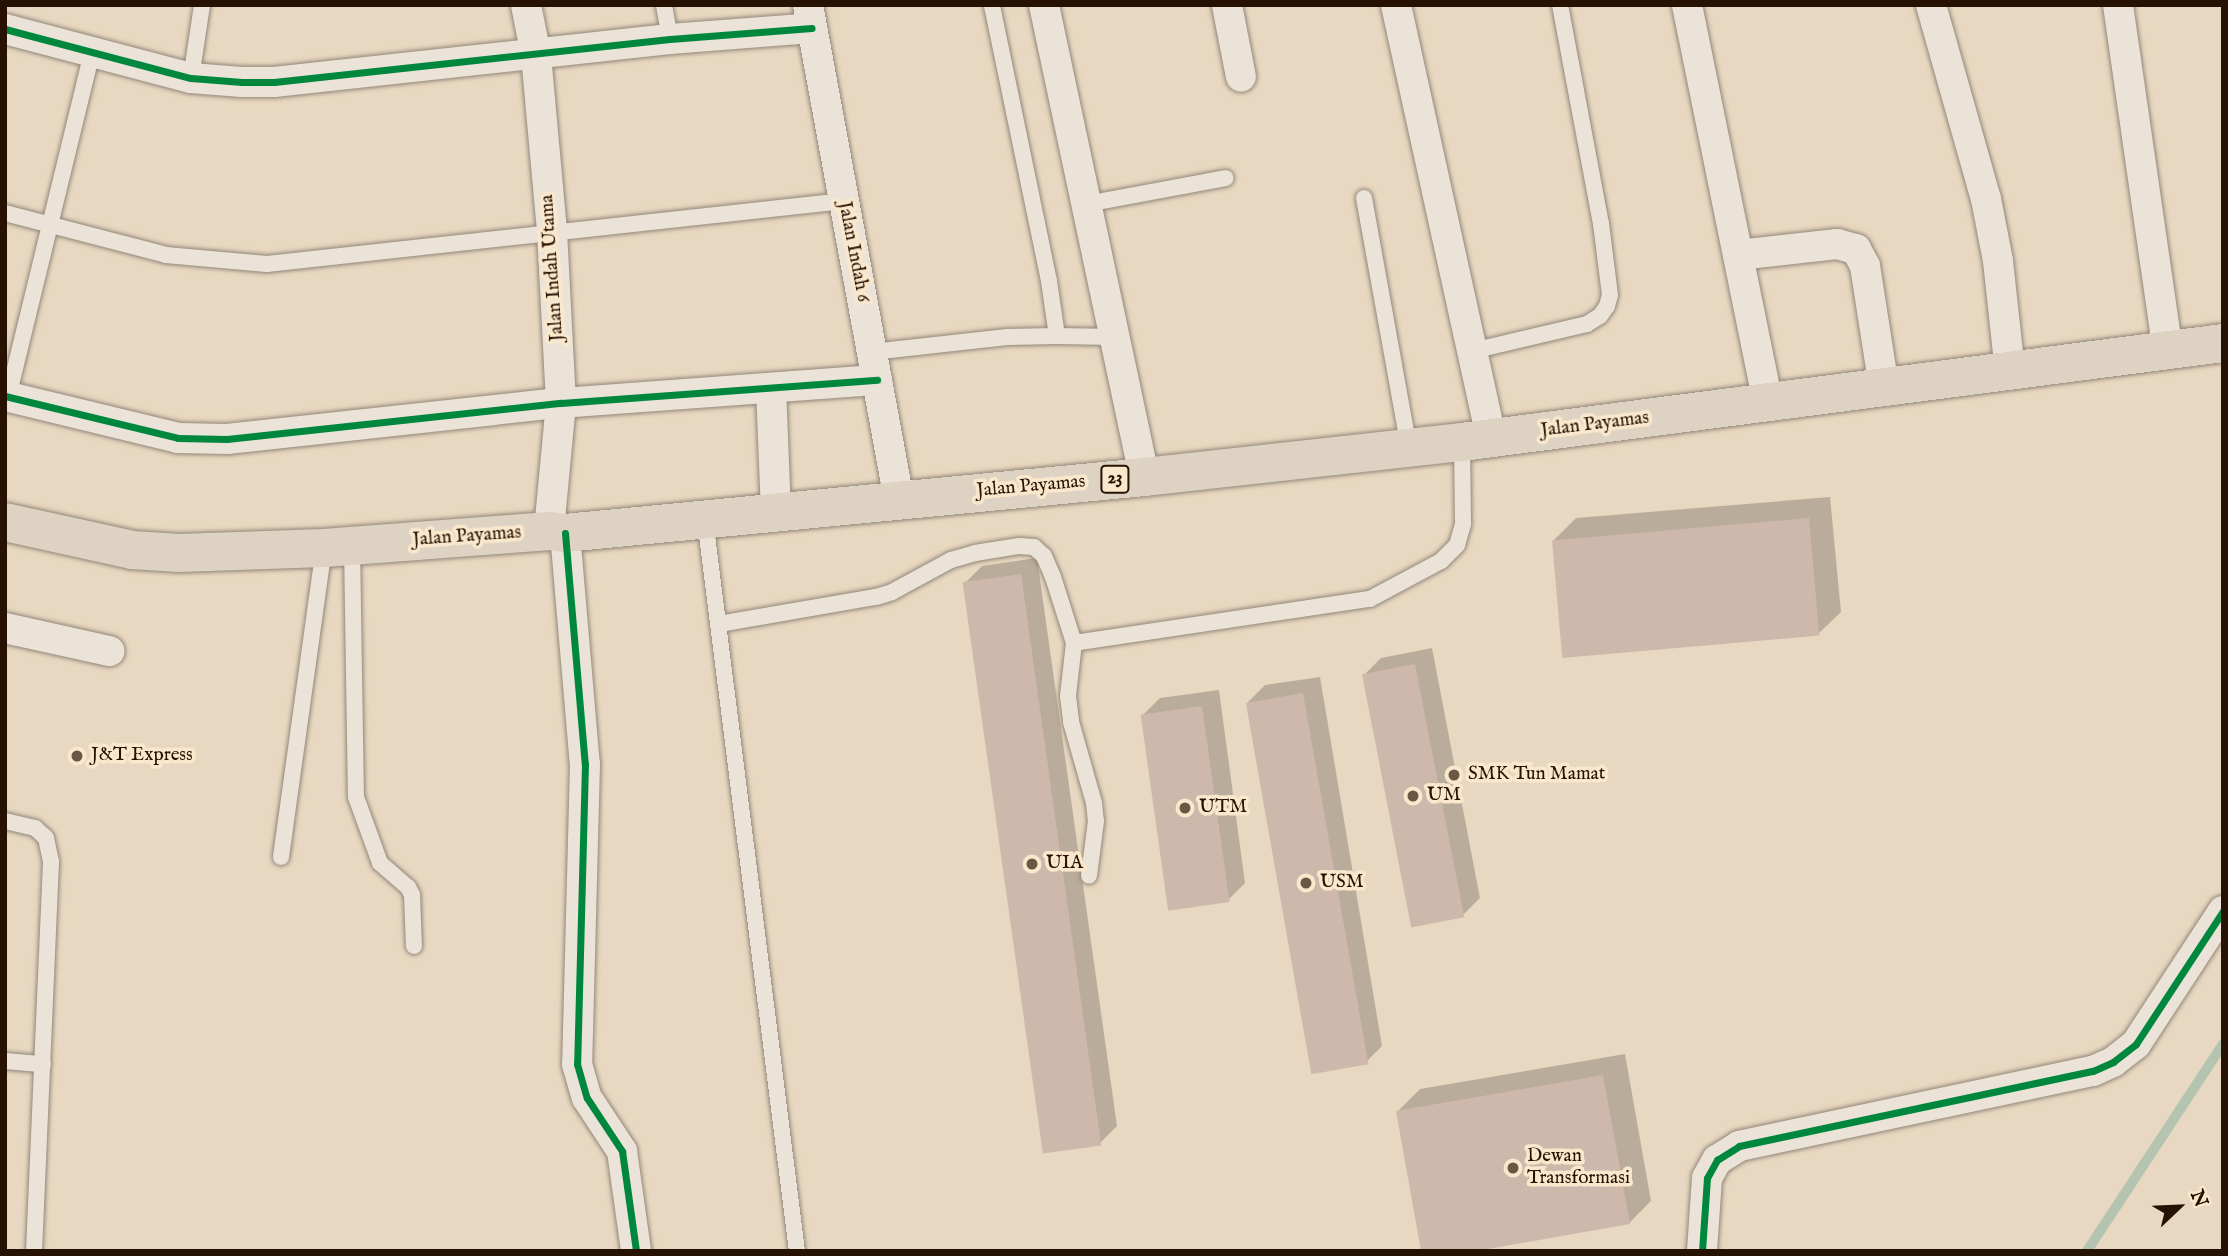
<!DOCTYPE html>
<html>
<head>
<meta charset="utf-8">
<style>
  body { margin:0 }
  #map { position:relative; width:2228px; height:1256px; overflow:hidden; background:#e8d8c1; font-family:"IM FELL English",serif }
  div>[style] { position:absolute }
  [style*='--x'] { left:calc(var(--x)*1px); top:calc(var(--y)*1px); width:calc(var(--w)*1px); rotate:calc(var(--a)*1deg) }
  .shadow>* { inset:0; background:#0003 }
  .stream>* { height:10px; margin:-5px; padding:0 5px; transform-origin:5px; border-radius:5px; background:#b4c4b0 }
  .building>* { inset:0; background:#ceb8ac; transform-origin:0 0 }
  .roads { filter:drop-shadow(0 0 2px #938778) drop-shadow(0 0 2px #938778) }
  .lane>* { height:16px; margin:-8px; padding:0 8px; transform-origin:8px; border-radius:8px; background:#ebe3d8 }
  .street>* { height:30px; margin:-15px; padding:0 15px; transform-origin:15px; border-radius:15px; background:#ebe3d8 }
  .highway>* { height:38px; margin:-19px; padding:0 19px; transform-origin:19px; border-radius:19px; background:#ded3c3 }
  .cycleway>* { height:7px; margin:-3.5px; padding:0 3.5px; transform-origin:3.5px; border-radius:3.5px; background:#00873e }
  .dots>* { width:19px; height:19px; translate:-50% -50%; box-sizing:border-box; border:4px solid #fae8cd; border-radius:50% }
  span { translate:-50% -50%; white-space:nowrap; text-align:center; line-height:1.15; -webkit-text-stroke:7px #fae8cd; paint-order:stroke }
  .shield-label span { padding:2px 5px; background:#fae8cd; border:2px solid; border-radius:5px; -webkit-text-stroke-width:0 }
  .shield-label { font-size:18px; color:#271103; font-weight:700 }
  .street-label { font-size:19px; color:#271103 }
  .poi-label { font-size:19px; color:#271103 }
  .left { translate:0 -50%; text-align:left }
  .frame { position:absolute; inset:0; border:7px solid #271103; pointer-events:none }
  .north { position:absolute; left:2144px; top:1172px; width:70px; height:70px; -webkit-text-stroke:5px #fae8cd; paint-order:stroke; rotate:67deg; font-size:19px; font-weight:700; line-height:28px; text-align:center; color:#271103 }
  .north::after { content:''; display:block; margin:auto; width:24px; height:32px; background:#271103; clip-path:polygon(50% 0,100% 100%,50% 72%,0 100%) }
</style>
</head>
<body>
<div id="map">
  <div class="shadow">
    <i style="clip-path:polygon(1830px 497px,1841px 612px,1818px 634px,1554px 540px,1576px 518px)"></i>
    <i style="clip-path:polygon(1037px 558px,1117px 1126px,1100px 1143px,965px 583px,982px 566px)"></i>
    <i style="clip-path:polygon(1432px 648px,1480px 898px,1463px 915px,1364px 675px,1381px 658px)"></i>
    <i style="clip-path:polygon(1320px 677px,1382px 1046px,1365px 1063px,1248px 702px,1265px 685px)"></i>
    <i style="clip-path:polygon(1219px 690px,1245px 883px,1228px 900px,1143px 715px,1160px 698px)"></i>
    <i style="clip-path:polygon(1625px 1054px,1651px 1201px,1629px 1223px,1398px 1111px,1420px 1089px)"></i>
  </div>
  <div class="stream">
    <i style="--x:2087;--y:1251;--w:248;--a:-56.7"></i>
  </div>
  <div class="building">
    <i style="left:1809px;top:518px;width:118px;height:258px;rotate:85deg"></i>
    <i style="left:1021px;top:574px;width:577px;height:59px;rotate:82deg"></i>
    <i style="left:1415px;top:664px;width:258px;height:54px;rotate:79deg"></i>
    <i style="left:1303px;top:693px;width:377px;height:58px;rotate:80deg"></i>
    <i style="left:1202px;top:706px;width:198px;height:62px;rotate:82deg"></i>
    <i style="clip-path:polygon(1603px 1075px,1630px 1224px,1477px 1251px,1421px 1251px,1396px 1111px)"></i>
  </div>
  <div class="roads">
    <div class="lane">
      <i style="--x:664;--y:5;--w:35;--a:80"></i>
      <i style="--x:191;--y:78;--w:74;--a:-81.4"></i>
      <i style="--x:1364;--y:198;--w:253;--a:79.8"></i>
      <i style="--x:1087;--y:204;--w:141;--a:-10.6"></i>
      <i style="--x:5;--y:213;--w:166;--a:14.6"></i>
      <i style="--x:166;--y:255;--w:101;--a:5.1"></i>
      <i style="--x:267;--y:264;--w:580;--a:-6.23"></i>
      <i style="--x:1057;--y:336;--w:58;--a:1"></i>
      <i style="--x:1472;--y:351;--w:118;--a:-13.2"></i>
      <i style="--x:1587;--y:324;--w:15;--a:-32"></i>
      <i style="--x:1600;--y:316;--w:12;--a:-55"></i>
      <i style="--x:1607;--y:306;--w:11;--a:-75"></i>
      <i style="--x:1610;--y:295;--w:72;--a:-97.2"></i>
      <i style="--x:1601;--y:224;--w:223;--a:-100.6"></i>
      <i style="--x:872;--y:352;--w:136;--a:-6.3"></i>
      <i style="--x:1007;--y:337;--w:50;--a:-1.1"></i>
      <i style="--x:1057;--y:336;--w:56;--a:-98.3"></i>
      <i style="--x:1049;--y:281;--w:282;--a:-101.7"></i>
      <i style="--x:8;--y:397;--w:355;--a:-76.3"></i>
      <i style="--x:705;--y:520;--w:737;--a:82.83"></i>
      <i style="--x:352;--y:546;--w:251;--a:89.1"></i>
      <i style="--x:356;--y:797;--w:70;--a:70"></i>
      <i style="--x:380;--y:863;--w:37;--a:41"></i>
      <i style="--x:408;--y:887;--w:9;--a:63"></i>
      <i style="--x:412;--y:895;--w:51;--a:87.8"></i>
      <i style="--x:719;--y:624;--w:159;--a:-9.8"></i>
      <i style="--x:876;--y:597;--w:17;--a:-17"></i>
      <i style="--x:892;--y:592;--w:67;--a:-28.5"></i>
      <i style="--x:951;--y:560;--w:25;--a:-16"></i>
      <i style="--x:975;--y:553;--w:45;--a:-9"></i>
      <i style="--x:1019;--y:546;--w:15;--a:4"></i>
      <i style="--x:1034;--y:547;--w:13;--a:42"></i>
      <i style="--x:1044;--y:556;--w:23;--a:67"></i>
      <i style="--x:1053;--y:577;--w:69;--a:72.3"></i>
      <i style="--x:1074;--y:643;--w:53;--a:96.5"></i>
      <i style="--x:1068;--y:696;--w:26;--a:83"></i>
      <i style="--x:1071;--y:722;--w:84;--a:74.1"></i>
      <i style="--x:1094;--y:803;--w:18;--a:84"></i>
      <i style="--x:1096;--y:821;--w:55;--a:97.3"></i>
      <i style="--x:1074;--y:643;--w:299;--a:-8.5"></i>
      <i style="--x:1370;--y:599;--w:81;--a:-28.2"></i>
      <i style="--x:1441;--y:561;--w:23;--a:-45"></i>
      <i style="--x:1457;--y:545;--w:22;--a:-74"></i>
      <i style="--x:1463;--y:524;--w:82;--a:-90.7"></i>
      <i style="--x:5;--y:821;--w:31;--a:13"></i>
      <i style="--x:35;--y:828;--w:15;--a:42"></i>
      <i style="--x:46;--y:838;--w:25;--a:78"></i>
      <i style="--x:51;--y:862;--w:389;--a:92.5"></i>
      <i style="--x:281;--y:857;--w:312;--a:-82.1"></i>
      <i style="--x:5;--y:1061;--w:38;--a:5"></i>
    </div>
    <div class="street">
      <i style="--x:526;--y:5;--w:51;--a:78.7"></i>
      <i style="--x:536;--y:55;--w:177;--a:84.8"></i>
      <i style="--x:552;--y:231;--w:172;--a:87"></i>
      <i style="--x:561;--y:403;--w:129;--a:95.4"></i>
      <i style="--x:808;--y:5;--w:503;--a:79.58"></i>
      <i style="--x:1044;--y:5;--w:482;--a:78"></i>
      <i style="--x:1227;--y:5;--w:73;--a:79"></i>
      <i style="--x:1396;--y:5;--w:443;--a:77.6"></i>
      <i style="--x:1687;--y:5;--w:407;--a:78.5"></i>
      <i style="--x:1931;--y:5;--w:202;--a:74.2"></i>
      <i style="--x:1986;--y:199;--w:63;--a:79"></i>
      <i style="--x:1998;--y:261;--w:111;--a:83.8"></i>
      <i style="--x:2118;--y:5;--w:349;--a:81.8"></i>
      <i style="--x:5;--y:29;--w:192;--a:14.8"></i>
      <i style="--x:191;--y:78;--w:51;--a:4.5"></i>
      <i style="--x:242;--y:82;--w:32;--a:0"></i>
      <i style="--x:274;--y:82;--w:398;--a:-6.2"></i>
      <i style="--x:670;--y:39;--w:142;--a:-4.4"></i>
      <i style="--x:1738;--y:255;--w:100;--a:-6.3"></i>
      <i style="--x:1837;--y:244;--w:20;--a:15"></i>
      <i style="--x:1856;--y:249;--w:19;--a:62"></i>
      <i style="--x:1865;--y:266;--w:123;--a:81.1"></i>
      <i style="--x:771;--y:388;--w:122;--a:87.7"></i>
      <i style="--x:5;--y:396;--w:178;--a:13.6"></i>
      <i style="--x:178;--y:438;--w:49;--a:1.2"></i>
      <i style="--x:227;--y:439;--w:336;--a:-6.2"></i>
      <i style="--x:561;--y:403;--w:317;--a:-4.2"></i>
      <i style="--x:565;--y:533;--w:232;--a:85.1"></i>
      <i style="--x:585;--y:764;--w:300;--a:91.5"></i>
      <i style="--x:577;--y:1064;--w:35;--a:74"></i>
      <i style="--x:587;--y:1098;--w:64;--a:56.6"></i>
      <i style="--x:622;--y:1151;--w:101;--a:82"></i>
      <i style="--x:5;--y:628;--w:107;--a:12.5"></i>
      <i style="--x:1702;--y:1251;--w:73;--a:-86.1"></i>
      <i style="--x:1707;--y:1178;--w:21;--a:-61"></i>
      <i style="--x:1717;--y:1160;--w:26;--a:-32"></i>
      <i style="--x:1739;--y:1146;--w:362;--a:-12"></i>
      <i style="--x:2093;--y:1071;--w:22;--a:-24"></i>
      <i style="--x:2113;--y:1062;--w:29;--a:-38"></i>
      <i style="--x:2136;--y:1044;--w:159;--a:-56.8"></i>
    </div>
    <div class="highway">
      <i style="--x:5;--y:522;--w:130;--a:12.4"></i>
      <i style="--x:132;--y:550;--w:47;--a:3.7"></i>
      <i style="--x:179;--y:553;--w:145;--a:-2"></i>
      <i style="--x:324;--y:548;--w:226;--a:-4.3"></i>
      <i style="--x:549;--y:531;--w:16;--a:7"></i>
      <i style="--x:565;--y:533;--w:582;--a:-5.52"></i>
      <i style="--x:1144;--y:477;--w:320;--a:-6.3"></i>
      <i style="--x:1462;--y:442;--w:767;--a:-7.41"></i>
    </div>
  </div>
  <div class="cycleway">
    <i style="--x:5;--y:29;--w:192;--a:14.8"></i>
    <i style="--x:191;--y:78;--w:51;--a:4.5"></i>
    <i style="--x:242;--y:82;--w:32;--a:0"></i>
    <i style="--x:274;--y:82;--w:398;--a:-6.2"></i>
    <i style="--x:670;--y:39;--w:142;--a:-4.4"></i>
    <i style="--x:5;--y:396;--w:178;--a:13.6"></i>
    <i style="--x:178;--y:438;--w:49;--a:1.2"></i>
    <i style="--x:227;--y:439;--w:336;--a:-6.2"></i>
    <i style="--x:561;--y:403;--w:317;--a:-4.2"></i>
    <i style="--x:565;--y:533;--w:232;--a:85.1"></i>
    <i style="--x:585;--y:764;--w:300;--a:91.5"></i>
    <i style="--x:577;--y:1064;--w:35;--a:74"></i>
    <i style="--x:587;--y:1098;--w:64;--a:56.6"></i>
    <i style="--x:622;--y:1151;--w:101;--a:82"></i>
    <i style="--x:1702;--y:1251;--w:73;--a:-86.1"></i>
    <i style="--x:1707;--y:1178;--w:21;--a:-61"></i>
    <i style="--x:1717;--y:1160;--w:26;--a:-32"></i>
    <i style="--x:1739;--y:1146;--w:362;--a:-12"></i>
    <i style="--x:2093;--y:1071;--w:22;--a:-24"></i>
    <i style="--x:2113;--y:1062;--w:29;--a:-38"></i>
    <i style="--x:2136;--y:1044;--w:159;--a:-56.8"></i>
  </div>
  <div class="dots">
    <i style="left:77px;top:756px;background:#6b5746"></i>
    <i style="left:1454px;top:775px;background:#6b5746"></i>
    <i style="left:1413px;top:796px;background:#6b5746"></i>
    <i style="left:1185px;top:808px;background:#6b5746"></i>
    <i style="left:1032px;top:864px;background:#6b5746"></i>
    <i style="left:1306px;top:883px;background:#6b5746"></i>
    <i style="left:1513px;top:1168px;background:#6b5746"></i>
  </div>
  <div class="shield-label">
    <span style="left:1115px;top:479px">23</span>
  </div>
  <div class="street-label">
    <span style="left:853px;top:252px;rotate:79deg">Jalan Indah 6</span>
    <span style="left:553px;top:268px;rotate:-94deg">Jalan Indah Utama</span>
    <span style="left:1595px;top:425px;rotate:-7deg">Jalan Payamas</span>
    <span style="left:1031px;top:487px;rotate:-5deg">Jalan Payamas</span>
    <span style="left:467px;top:537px;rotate:-4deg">Jalan Payamas</span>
  </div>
  <div class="poi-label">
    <span class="left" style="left:91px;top:756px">J&amp;T Express</span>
    <span class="left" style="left:1468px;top:775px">SMK Tun Mamat</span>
    <span class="left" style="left:1427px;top:796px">UM</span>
    <span class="left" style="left:1199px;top:808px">UTM</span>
    <span class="left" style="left:1046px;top:864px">UIA</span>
    <span class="left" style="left:1320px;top:883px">USM</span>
    <span class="left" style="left:1527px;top:1168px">Dewan<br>Transformasi</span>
  </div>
  <div class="frame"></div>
  <div class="north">N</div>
</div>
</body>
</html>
